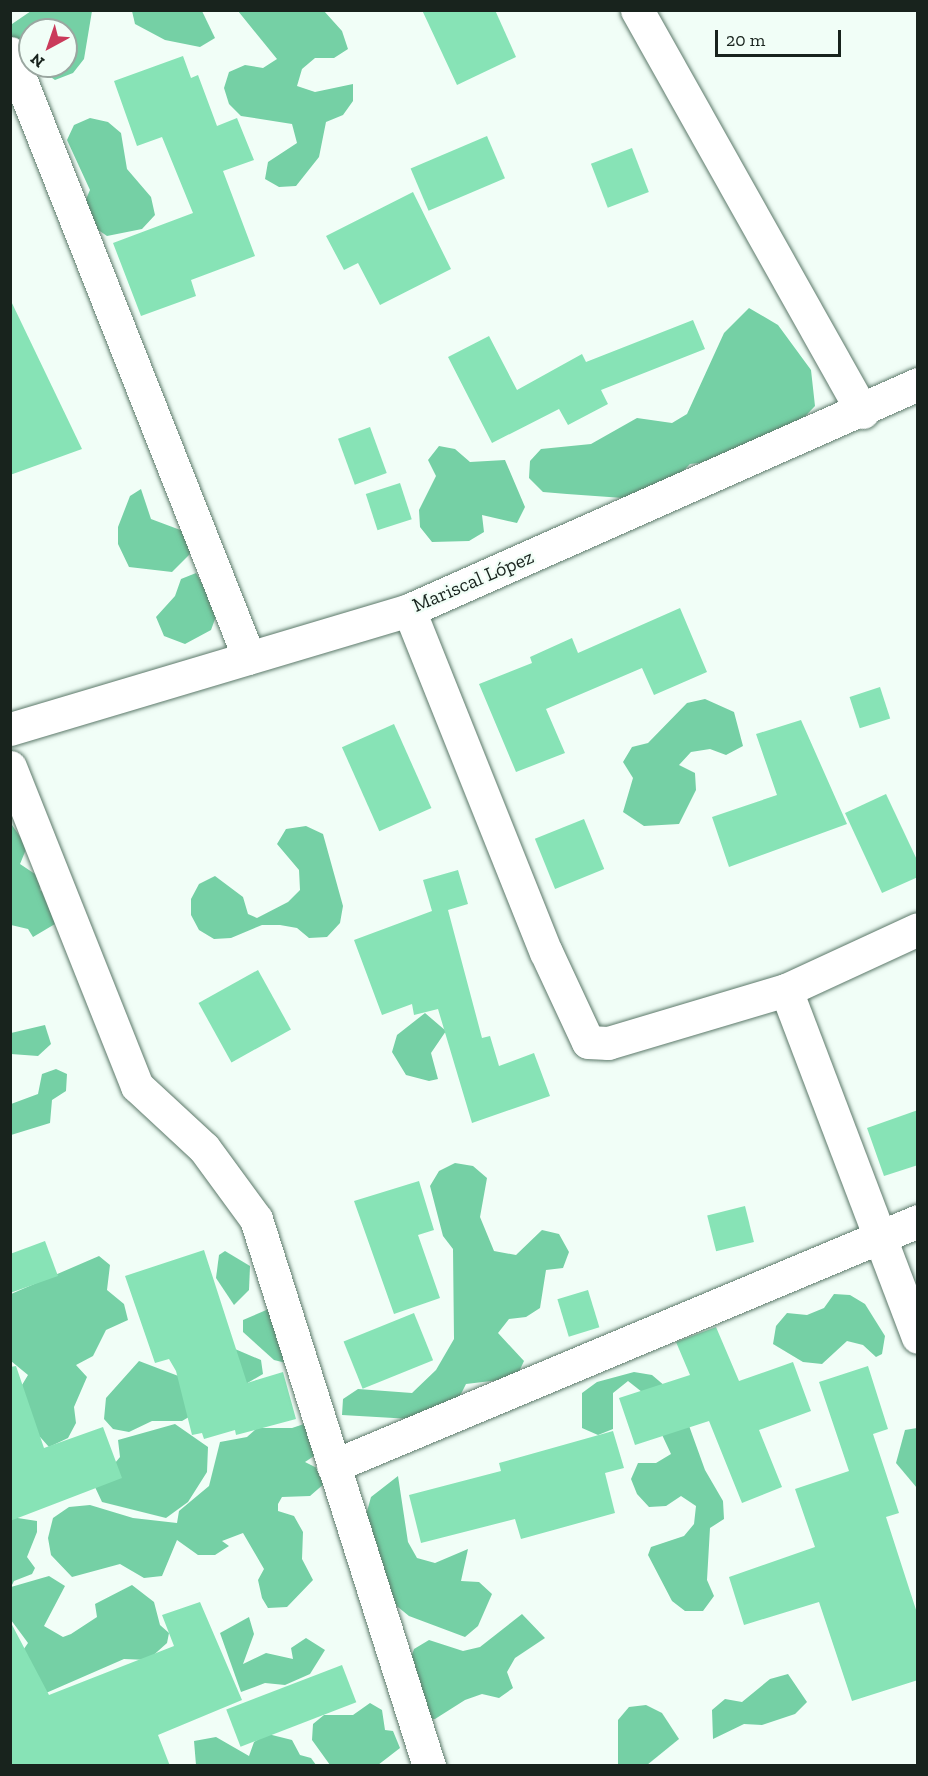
<!DOCTYPE html>
<html>
<head>
<meta charset="utf-8">
<style>
  body { margin:0 }
  #map { position:relative; width:928px; height:1776px; overflow:hidden; background:#f1fef7; font-family:"Zilla Slab",serif }
  div>[style] { position:absolute }
  [style*='--x'] { left:calc(var(--x)*1px); top:calc(var(--y)*1px); width:calc(var(--w)*1px); rotate:calc(var(--a)*1deg) }
  .forest>* { inset:0; background:#75d0a5 }
  .building>* { inset:0; background:#87e3b6; transform-origin:0 0 }
  .roads { filter:drop-shadow(0 0 2px #5c796a) drop-shadow(0 0 2px #5c796a) }
  .minor>* { height:33px; margin:-16.5px; padding:0 16.5px; transform-origin:16.5px; border-radius:16.5px; background:#fff }
  span { translate:-50% -50%; white-space:nowrap; text-align:center; line-height:1.15; -webkit-text-stroke:4.5px #f1fef7; paint-order:stroke }
  .street-label { font-size:20px; color:#18231d }
  .frame { position:absolute; inset:0; border:12px solid #18231d; pointer-events:none }
  .north { position:absolute; left:18px; top:18px; width:60px; height:60px; box-sizing:border-box; background:#f1fef7; border:2px solid #9aa6a0; border-radius:50%; rotate:220deg; font-size:16px; font-weight:700; line-height:24px; text-align:center; color:#18231d }
  .north::after { content:''; display:block; margin:auto; width:21px; height:27px; background:#ca3b5b; clip-path:polygon(50% 0,100% 100%,50% 72%,0 100%) }
  .scale { position:absolute; left:715px; top:30px; width:126px; height:27px; box-sizing:border-box; border:3px solid #18231d; border-top:0; padding-left:8px; font-size:18px; line-height:21px; white-space:nowrap; color:#18231d; -webkit-text-stroke:4px #f1fef7; paint-order:stroke }
</style>
</head>
<body>
<div id="map">
  <div class="forest">
    <i style="clip-path:polygon(31px 11px,92px 11px,84px 59px,73px 73px,55px 80px,35px 66px,66px 66px,66px 30px,30px 30px,30px 61px,11px 41px,12px 24px)"></i>
    <i style="clip-path:polygon(132px 11px,202px 11px,215px 38px,200px 47px,165px 40px,135px 24px)"></i>
    <i style="clip-path:polygon(238px 11px,324px 11px,342px 31px,348px 49px,334px 58px,315px 58px,302px 69px,297px 86px,315px 92px,353px 84px,353px 101px,343px 115px,326px 122px,319px 157px,296px 186px,279px 187px,265px 179px,268px 162px,297px 143px,292px 124px,241px 116px,229px 104px,224px 88px,229px 72px,245px 65px,263px 68px,277px 59px)"></i>
    <i style="clip-path:polygon(90px 118px,108px 122px,121px 133px,127px 169px,151px 197px,155px 215px,142px 229px,107px 236px,88px 223px,83px 206px,90px 190px,67px 140px,74px 125px)"></i>
    <i style="clip-path:polygon(749px 308px,778px 325px,811px 370px,815px 406px,792px 430px,726px 460px,690px 464px,665px 490px,623px 498px,567px 494px,543px 492px,529px 478px,530px 461px,541px 449px,591px 444px,637px 418px,672px 423px,687px 414px,724px 333px)"></i>
    <i style="clip-path:polygon(439px 446px,455px 449px,470px 462px,505px 460px,525px 507px,517px 523px,482px 515px,484px 532px,469px 541px,432px 542px,420px 527px,419px 510px,436px 476px,428px 460px)"></i>
    <i style="clip-path:polygon(141px 489px,151px 519px,183px 531px,192px 552px,172px 572px,129px 567px,118px 544px,118px 527px,130px 496px)"></i>
    <i style="clip-path:polygon(196px 573px,218px 611px,211px 630px,185px 644px,164px 636px,156px 617px,175px 596px,181px 579px)"></i>
    <i style="clip-path:polygon(705px 699px,734px 712px,743px 746px,726px 755px,710px 749px,691px 752px,679px 765px,695px 773px,696px 790px,679px 824px,644px 826px,623px 812px,633px 778px,623px 762px,632px 747px,648px 743px,687px 703px)"></i>
    <i style="clip-path:polygon(10px 822px,27px 847px,20px 864px,41px 878px,40px 890px,49px 896px,55px 924px,33px 937px,28px 929px,11px 925px)"></i>
    <i style="clip-path:polygon(306px 826px,323px 834px,343px 906px,340px 923px,327px 937px,309px 938px,297px 928px,280px 925px,262px 925px,231px 938px,214px 939px,199px 930px,191px 915px,191px 899px,199px 884px,215px 876px,243px 897px,248px 914px,257px 918px,288px 902px,300px 890px,299px 870px,277px 844px,286px 829px)"></i>
    <i style="clip-path:polygon(425px 1013px,446px 1031px,431px 1053px,438px 1079px,429px 1081px,406px 1075px,392px 1052px,397px 1035px)"></i>
    <i style="clip-path:polygon(45px 1025px,51px 1044px,38px 1056px,11px 1054px,11px 1033px)"></i>
    <i style="clip-path:polygon(56px 1069px,67px 1074px,66px 1091px,52px 1100px,50px 1123px,11px 1135px,11px 1104px,38px 1094px,42px 1074px)"></i>
    <i style="clip-path:polygon(455px 1163px,473px 1166px,487px 1178px,480px 1217px,494px 1251px,516px 1255px,542px 1230px,559px 1234px,569px 1252px,563px 1268px,546px 1270px,540px 1308px,526px 1317px,509px 1319px,498px 1333px,524px 1361px,516px 1378px,466px 1384px,458px 1400px,411px 1419px,342px 1415px,343px 1399px,358px 1389px,412px 1393px,436px 1370px,454px 1339px,453px 1249px,443px 1236px,430px 1186px,439px 1171px)"></i>
    <i style="clip-path:polygon(225px 1251px,250px 1266px,249px 1290px,234px 1305px,216px 1278px,219px 1255px)"></i>
    <i style="clip-path:polygon(99px 1256px,110px 1265px,107px 1290px,124px 1304px,128px 1320px,106px 1330px,93px 1356px,76px 1365px,87px 1377px,74px 1407px,76px 1423px,68px 1438px,49px 1447px,33px 1429px,22px 1385px,28px 1375px,11px 1361px,11px 1294px)"></i>
    <i style="clip-path:polygon(834px 1294px,850px 1295px,865px 1304px,885px 1336px,882px 1354px,876px 1357px,863px 1345px,847px 1341px,822px 1364px,803px 1362px,773px 1344px,776px 1326px,787px 1313px,807px 1315px,824px 1308px)"></i>
    <i style="clip-path:polygon(271px 1308px,294px 1365px,274px 1360px,243px 1332px,243px 1320px)"></i>
    <i style="clip-path:polygon(235px 1349px,261px 1360px,263px 1374px,182px 1421px,152px 1421px,129px 1432px,113px 1429px,104px 1419px,106px 1398px,139px 1361px,181px 1377px)"></i>
    <i style="clip-path:polygon(634px 1372px,652px 1375px,679px 1398px,705px 1470px,723px 1501px,724px 1519px,710px 1528px,707px 1580px,714px 1596px,703px 1611px,685px 1611px,672px 1601px,648px 1555px,651px 1547px,684px 1536px,694px 1524px,696px 1506px,681px 1496px,666px 1506px,649px 1507px,637px 1494px,631px 1479px,638px 1463px,656px 1463px,671px 1454px,642px 1392px,628px 1381px,613px 1393px,613px 1429px,598px 1435px,582px 1428px,582px 1393px,597px 1382px)"></i>
    <i style="clip-path:polygon(313px 1421px,329px 1446px,305px 1462px,317px 1468px,325px 1483px,310px 1496px,282px 1497px,278px 1504px,278px 1511px,294px 1516px,303px 1532px,302px 1559px,313px 1580px,287px 1607px,268px 1608px,262px 1598px,258px 1580px,264px 1569px,243px 1533px,222px 1541px,229px 1546px,215px 1555px,198px 1555px,177px 1540px,162px 1576px,144px 1578px,120px 1564px,72px 1577px,51px 1555px,48px 1538px,53px 1518px,69px 1507px,90px 1505px,133px 1518px,177px 1523px,179px 1511px,209px 1486px,220px 1442px,247px 1437px,257px 1428px,292px 1428px)"></i>
    <i style="clip-path:polygon(175px 1424px,208px 1447px,207px 1472px,188px 1502px,166px 1518px,102px 1502px,95px 1487px,120px 1457px,118px 1440px)"></i>
    <i style="clip-path:polygon(917px 1428px,918px 1428px,917px 1488px,896px 1463px,905px 1430px)"></i>
    <i style="clip-path:polygon(398px 1476px,408px 1542px,417px 1558px,435px 1563px,468px 1549px,461px 1581px,479px 1582px,492px 1594px,478px 1626px,465px 1637px,409px 1616px,372px 1586px,361px 1533px,371px 1497px)"></i>
    <i style="clip-path:polygon(11px 1517px,37px 1521px,37px 1532px,27px 1557px,35px 1568px,32px 1574px,14px 1581px,11px 1587px,49px 1576px,65px 1586px,44px 1626px,63px 1637px,71px 1634px,97px 1617px,95px 1604px,132px 1585px,154px 1602px,160px 1625px,169px 1633px,167px 1643px,148px 1660px,124px 1659px,46px 1693px,17px 1659px,28px 1643px,11px 1620px)"></i>
    <i style="clip-path:polygon(522px 1614px,545px 1638px,515px 1658px,507px 1672px,513px 1688px,499px 1698px,482px 1694px,465px 1700px,435px 1719px,411px 1720px,408px 1666px,414px 1649px,429px 1640px,463px 1651px,480px 1647px)"></i>
    <i style="clip-path:polygon(249px 1617px,254px 1634px,243px 1664px,266px 1653px,293px 1659px,291px 1648px,306px 1638px,325px 1650px,310px 1674px,285px 1685px,265px 1683px,241px 1692px,220px 1633px)"></i>
    <i style="clip-path:polygon(788px 1674px,807px 1702px,795px 1714px,762px 1725px,744px 1724px,713px 1739px,712px 1710px,725px 1699px,742px 1702px,770px 1679px)"></i>
    <i style="clip-path:polygon(370px 1703px,382px 1710px,385px 1730px,393px 1731px,400px 1748px,378px 1765px,330px 1765px,312px 1740px,313px 1724px,324px 1715px,353px 1715px)"></i>
    <i style="clip-path:polygon(646px 1705px,662px 1713px,679px 1739px,647px 1765px,618px 1765px,618px 1720px,629px 1707px)"></i>
    <i style="clip-path:polygon(268px 1734px,292px 1740px,300px 1755px,311px 1758px,316px 1765px,196px 1765px,194px 1741px,216px 1737px,249px 1756px,254px 1742px)"></i>
  </div>
  <div class="building">
    <i style="clip-path:polygon(422px 10px,495px 10px,516px 57px,457px 85px)"></i>
    <i style="clip-path:polygon(183px 56px,191px 78px,198px 75px,217px 126px,237px 118px,254px 160px,223px 171px,255px 256px,191px 280px,196px 296px,141px 316px,113px 243px,193px 213px,162px 137px,137px 146px,114px 81px)"></i>
    <i style="left:487px;top:136px;width:46px;height:83px;rotate:67deg"></i>
    <i style="left:632px;top:148px;width:47px;height:44px;rotate:69deg"></i>
    <i style="clip-path:polygon(413px 192px,451px 269px,380px 305px,358px 263px,344px 270px,326px 236px)"></i>
    <i style="clip-path:polygon(10px 299px,82px 449px,10px 475px)"></i>
    <i style="clip-path:polygon(693px 320px,705px 349px,601px 390px,608px 404px,568px 425px,559px 409px,492px 443px,448px 357px,489px 336px,517px 390px,582px 354px,586px 362px)"></i>
    <i style="left:370px;top:427px;width:49px;height:34px;rotate:70deg"></i>
    <i style="left:400px;top:483px;width:38px;height:36px;rotate:72deg"></i>
    <i style="clip-path:polygon(680px 608px,707px 672px,654px 695px,642px 668px,546px 709px,565px 753px,516px 772px,479px 684px,532px 663px,530px 657px,572px 638px,578px 653px)"></i>
    <i style="left:880px;top:687px;width:33px;height:32px;rotate:72deg"></i>
    <i style="clip-path:polygon(801px 720px,847px 824px,729px 867px,712px 817px,777px 795px,756px 734px)"></i>
    <i style="left:394px;top:724px;width:92px;height:57px;rotate:66deg"></i>
    <i style="clip-path:polygon(886px 794px,918px 862px,918px 877px,882px 893px,845px 813px)"></i>
    <i style="left:584px;top:819px;width:54px;height:53px;rotate:68deg"></i>
    <i style="clip-path:polygon(458px 870px,468px 904px,448px 910px,482px 1038px,490px 1036px,499px 1066px,534px 1053px,550px 1096px,472px 1123px,438px 1009px,414px 1015px,412px 1004px,382px 1015px,354px 940px,432px 911px,423px 880px)"></i>
    <i style="left:258px;top:970px;width:68px;height:68px;rotate:61deg"></i>
    <i style="clip-path:polygon(918px 1110px,918px 1165px,884px 1176px,867px 1128px)"></i>
    <i style="clip-path:polygon(419px 1181px,434px 1230px,418px 1235px,440px 1298px,394px 1314px,354px 1201px)"></i>
    <i style="left:745px;top:1206px;width:37px;height:39px;rotate:76deg"></i>
    <i style="clip-path:polygon(45px 1241px,58px 1276px,10px 1293px,10px 1254px)"></i>
    <i style="clip-path:polygon(204px 1250px,247px 1383px,283px 1372px,296px 1419px,236px 1435px,235px 1430px,204px 1439px,202px 1433px,192px 1435px,176px 1371px,169px 1359px,155px 1363px,125px 1276px)"></i>
    <i style="left:588px;top:1290px;width:39px;height:32px;rotate:73deg"></i>
    <i style="left:414px;top:1313px;width:51px;height:76px;rotate:68deg"></i>
    <i style="clip-path:polygon(716px 1327px,739px 1381px,793px 1362px,811px 1411px,759px 1430px,782px 1487px,742px 1503px,709px 1421px,635px 1445px,619px 1398px,690px 1375px,676px 1342px)"></i>
    <i style="clip-path:polygon(16px 1366px,44px 1448px,103px 1427px,122px 1478px,10px 1521px,10px 1367px)"></i>
    <i style="clip-path:polygon(868px 1366px,888px 1429px,873px 1434px,899px 1513px,886px 1517px,918px 1616px,918px 1680px,852px 1701px,819px 1602px,744px 1625px,729px 1577px,815px 1547px,795px 1489px,849px 1471px,819px 1382px)"></i>
    <i style="clip-path:polygon(613px 1431px,624px 1468px,605px 1473px,615px 1513px,521px 1539px,515px 1519px,421px 1543px,409px 1495px,501px 1471px,499px 1463px)"></i>
    <i style="clip-path:polygon(200px 1602px,242px 1700px,158px 1735px,170px 1766px,10px 1766px,10px 1621px,49px 1695px,174px 1646px,162px 1615px)"></i>
    <i style="left:342px;top:1665px;width:40px;height:124px;rotate:69deg"></i>
  </div>
  <div class="roads">
    <div class="minor">
      <i style="--x:637;--y:10;--w:461;--a:60.7"></i>
      <i style="--x:10;--y:53;--w:650;--a:68.44"></i>
      <i style="--x:409;--y:610;--w:368;--a:68.2"></i>
      <i style="--x:546;--y:952;--w:99;--a:65"></i>
      <i style="--x:588;--y:1042;--w:20;--a:3"></i>
      <i style="--x:608;--y:1043;--w:186;--a:-16.6"></i>
      <i style="--x:786;--y:990;--w:145;--a:-24.8"></i>
      <i style="--x:10;--y:729;--w:416;--a:-16.6"></i>
      <i style="--x:409;--y:610;--w:557;--a:-23.94"></i>
      <i style="--x:10;--y:767;--w:343;--a:68.3"></i>
      <i style="--x:137;--y:1086;--w:91;--a:42.8"></i>
      <i style="--x:204;--y:1148;--w:88;--a:53.8"></i>
      <i style="--x:256;--y:1219;--w:574;--a:72.45"></i>
      <i style="--x:786;--y:990;--w:371;--a:69.2"></i>
      <i style="--x:333;--y:1466;--w:634;--a:-22.72"></i>
    </div>
  </div>
  <div class="street-label">
    <span style="left:473px;top:581px;rotate:-23deg">Mariscal López</span>
  </div>
  <div class="frame"></div>
  <div class="north">N</div>
  <div class="scale">20 m</div>
</div>
</body>
</html>
